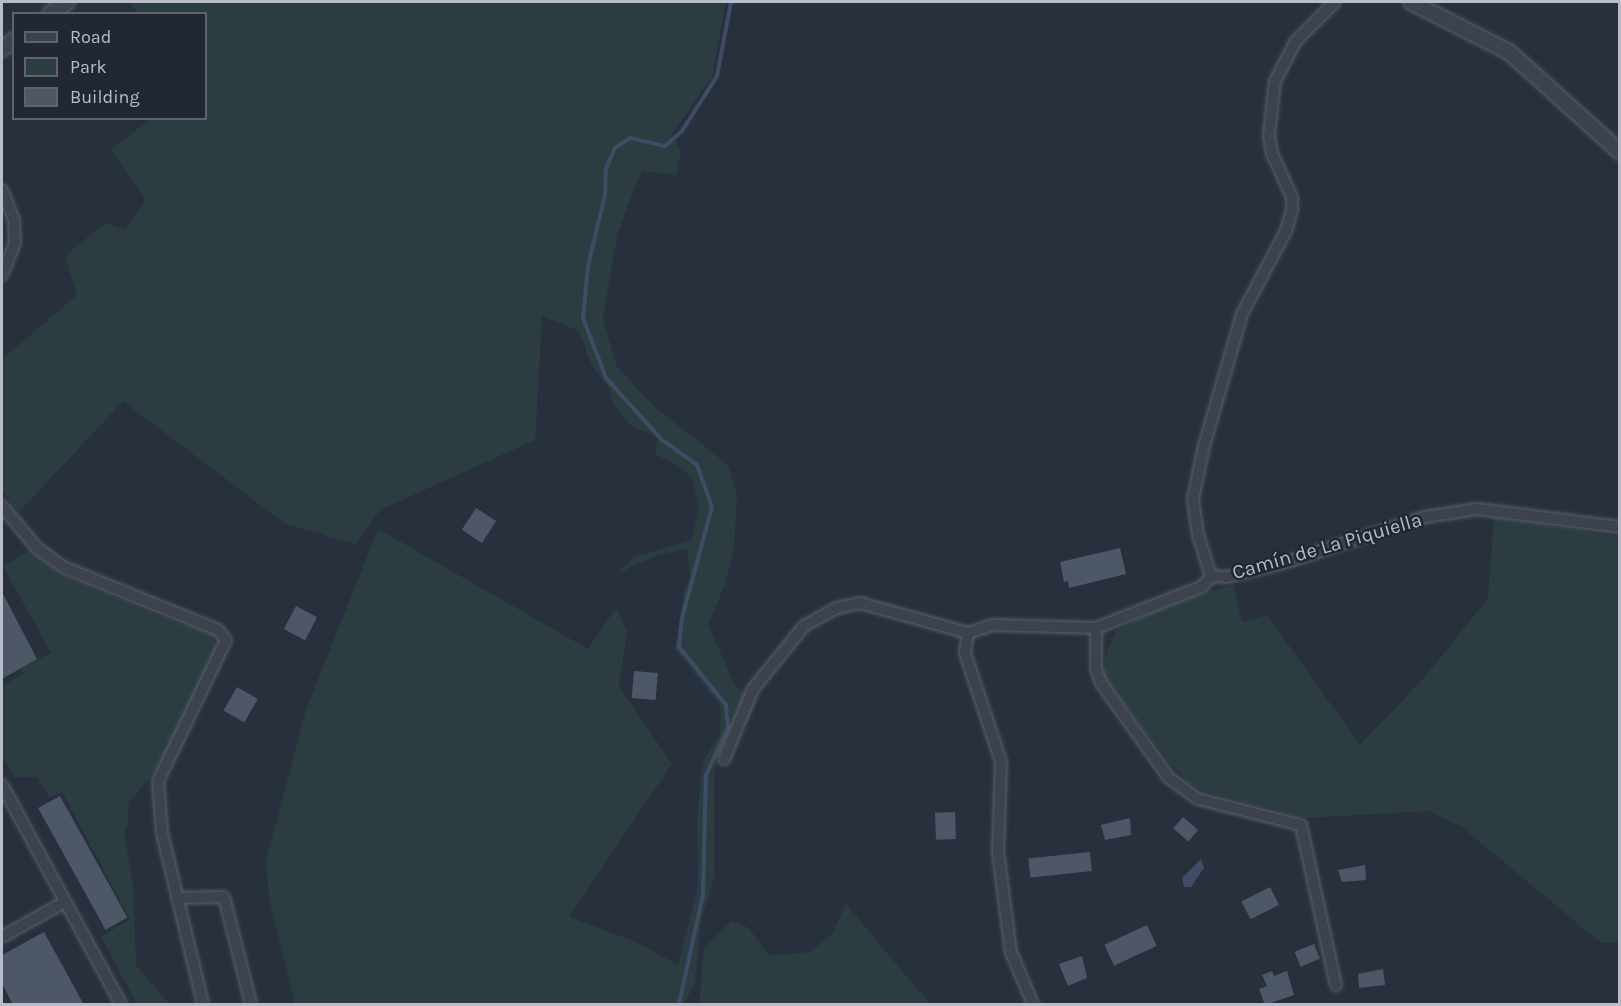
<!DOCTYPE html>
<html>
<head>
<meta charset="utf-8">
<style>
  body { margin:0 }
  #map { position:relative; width:1621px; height:1006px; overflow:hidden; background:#28303e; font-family:Karla,sans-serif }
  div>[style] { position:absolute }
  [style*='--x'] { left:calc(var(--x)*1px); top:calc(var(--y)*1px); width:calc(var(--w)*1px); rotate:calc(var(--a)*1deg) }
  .green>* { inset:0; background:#2b3d40 }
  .water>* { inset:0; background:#404c65 }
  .stream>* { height:4px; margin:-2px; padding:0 2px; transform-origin:2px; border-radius:2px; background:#404c65 }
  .building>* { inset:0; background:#4e5766; transform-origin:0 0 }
  .roads { filter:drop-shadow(0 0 2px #5a606c) drop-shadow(0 0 2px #5a606c) }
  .minor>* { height:10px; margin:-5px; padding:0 5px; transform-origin:5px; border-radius:5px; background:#3c424e }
  .tertiary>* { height:14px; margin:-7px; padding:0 7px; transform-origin:7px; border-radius:7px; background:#3c424e }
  span { translate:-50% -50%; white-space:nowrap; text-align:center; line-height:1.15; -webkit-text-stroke:5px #212733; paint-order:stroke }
  .street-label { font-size:20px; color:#b8bdc9 }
  .frame { position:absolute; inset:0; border:3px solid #b8bdc9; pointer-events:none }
  .legend { position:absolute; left:12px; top:12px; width:195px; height:108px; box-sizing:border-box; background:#212733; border:2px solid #5d636f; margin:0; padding:8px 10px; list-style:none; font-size:18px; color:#b8bdc9 }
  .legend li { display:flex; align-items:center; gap:12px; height:30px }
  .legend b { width:30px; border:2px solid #5d636f }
</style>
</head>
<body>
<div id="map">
  <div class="green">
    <i style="clip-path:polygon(129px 2px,726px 2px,712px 77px,672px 134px,681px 151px,676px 175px,642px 171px,635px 186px,617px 236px,603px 319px,617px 367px,654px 406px,728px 465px,737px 494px,734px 547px,725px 584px,708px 625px,736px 687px,758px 701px,747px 721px,720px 751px,714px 775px,714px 877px,701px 922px,695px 983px,684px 1004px,295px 1004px,269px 900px,266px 861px,306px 710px,378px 529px,588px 649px,616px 608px,627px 632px,619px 686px,672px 764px,569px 917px,634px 941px,678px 965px,698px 887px,697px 816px,703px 762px,720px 734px,721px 707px,675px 649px,684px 591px,690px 578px,687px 549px,658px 555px,616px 574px,634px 557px,692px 540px,699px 507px,692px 478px,677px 465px,655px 454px,658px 437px,631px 426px,614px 405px,608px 386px,592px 366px,579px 331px,542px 316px,535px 440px,380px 510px,356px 544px,285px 524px,123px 401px,19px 512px,2px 491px,2px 359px,77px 295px,65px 256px,105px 223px,125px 230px,146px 200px,111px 149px,151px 119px,206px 118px,206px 14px,138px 13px)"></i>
    <i style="clip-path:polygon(1494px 517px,1619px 537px,1619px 942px,1601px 943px,1462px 827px,1429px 811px,1306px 818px,1206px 792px,1188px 782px,1168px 761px,1104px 676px,1107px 651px,1117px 630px,1175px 601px,1233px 585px,1242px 622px,1267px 615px,1360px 745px,1424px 678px,1488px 598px)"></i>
    <i style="clip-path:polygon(30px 551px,61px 575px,178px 623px,210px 631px,218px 653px,155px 772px,129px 802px,128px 823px,124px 832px,133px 886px,136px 965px,169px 1004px,137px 1004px,101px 937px,130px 919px,62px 792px,50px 797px,37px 777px,14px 777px,2px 755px,2px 686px,23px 674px,20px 668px,51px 653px,3px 566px)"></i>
    <i style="clip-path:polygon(846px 904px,930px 1004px,699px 1004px,704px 948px,731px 921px,749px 928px,768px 955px,793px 954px,810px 952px,832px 934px)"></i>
  </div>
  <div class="water">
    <i style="clip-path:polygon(1201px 859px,1204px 868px,1191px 887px,1184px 887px,1182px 878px)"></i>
  </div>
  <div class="stream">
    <i style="--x:679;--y:1004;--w:112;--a:-77.6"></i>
    <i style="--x:703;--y:895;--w:120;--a:-88.6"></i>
    <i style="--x:706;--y:775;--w:53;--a:-65.4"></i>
    <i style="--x:728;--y:727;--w:22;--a:-95"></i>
    <i style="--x:726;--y:705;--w:75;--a:-129"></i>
    <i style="--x:679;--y:647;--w:29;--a:-84"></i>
    <i style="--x:682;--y:618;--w:115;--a:-74.9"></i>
    <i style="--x:712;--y:507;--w:45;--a:-109.7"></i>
    <i style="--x:697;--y:465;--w:44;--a:-144.2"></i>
    <i style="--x:661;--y:439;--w:82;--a:-132"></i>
    <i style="--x:606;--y:378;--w:64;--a:-111"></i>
    <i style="--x:583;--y:318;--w:52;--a:-84.5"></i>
    <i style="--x:588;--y:266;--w:73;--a:-76.5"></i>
    <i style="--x:605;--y:195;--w:26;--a:-88"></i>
    <i style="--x:606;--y:169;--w:23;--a:-67"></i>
    <i style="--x:615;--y:148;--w:18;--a:-34"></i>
    <i style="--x:630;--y:138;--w:36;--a:13"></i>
    <i style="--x:665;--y:146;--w:23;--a:-41"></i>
    <i style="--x:682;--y:131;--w:65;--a:-57.5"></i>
    <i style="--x:717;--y:76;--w:75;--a:-79.3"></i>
  </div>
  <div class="building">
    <i style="left:476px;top:508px;width:24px;height:26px;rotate:33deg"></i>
    <i style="clip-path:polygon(1120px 548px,1126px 574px,1069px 588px,1068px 581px,1064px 582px,1060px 562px)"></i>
    <i style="clip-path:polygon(2px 592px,37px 659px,2px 679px)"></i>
    <i style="left:296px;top:606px;width:24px;height:26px;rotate:28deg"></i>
    <i style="left:634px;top:671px;width:24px;height:27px;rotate:5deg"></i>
    <i style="left:237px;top:687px;width:24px;height:27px;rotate:30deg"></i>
    <i style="left:60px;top:796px;width:139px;height:25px;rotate:61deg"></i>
    <i style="left:955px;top:812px;width:27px;height:20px;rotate:88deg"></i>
    <i style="left:1183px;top:817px;width:20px;height:15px;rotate:41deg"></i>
    <i style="clip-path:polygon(1130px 818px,1131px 835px,1105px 840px,1101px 825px)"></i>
    <i style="left:1090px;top:852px;width:19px;height:62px;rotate:84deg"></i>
    <i style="clip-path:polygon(1365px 865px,1366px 880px,1342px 882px,1338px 870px)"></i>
    <i style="left:1270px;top:887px;width:20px;height:32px;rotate:63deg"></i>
    <i style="left:1147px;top:925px;width:23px;height:47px;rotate:65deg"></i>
    <i style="clip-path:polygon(44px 932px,84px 1005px,13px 1005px,2px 983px,2px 955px)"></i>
    <i style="left:1314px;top:944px;width:16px;height:21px;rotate:68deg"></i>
    <i style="clip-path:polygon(1082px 956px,1087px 978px,1068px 986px,1059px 964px)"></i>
    <i style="clip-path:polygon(1383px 969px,1385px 985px,1359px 988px,1358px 974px)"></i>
    <i style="clip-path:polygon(1272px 971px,1274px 976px,1287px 971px,1294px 995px,1265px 1005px,1259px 989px,1267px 986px,1262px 975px)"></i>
  </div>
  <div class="roads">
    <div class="minor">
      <i style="--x:2;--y:190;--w:32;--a:68"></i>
      <i style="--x:14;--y:220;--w:23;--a:88"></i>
      <i style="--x:15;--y:243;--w:35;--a:112"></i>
      <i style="--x:2;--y:506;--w:55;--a:50.2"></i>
      <i style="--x:37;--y:548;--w:32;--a:36"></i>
      <i style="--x:63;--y:567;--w:167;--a:22.1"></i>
      <i style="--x:218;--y:630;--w:13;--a:51"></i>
      <i style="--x:226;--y:640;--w:157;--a:115.7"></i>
      <i style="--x:158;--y:781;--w:52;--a:85.6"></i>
      <i style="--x:162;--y:833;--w:176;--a:76.5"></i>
      <i style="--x:1211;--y:576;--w:43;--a:-107.6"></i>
      <i style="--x:1198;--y:535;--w:36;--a:-98"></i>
      <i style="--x:1193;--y:499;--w:54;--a:-78.3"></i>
      <i style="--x:1204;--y:446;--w:137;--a:-73.9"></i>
      <i style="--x:1242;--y:314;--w:94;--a:-62.1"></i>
      <i style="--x:1286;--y:231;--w:22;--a:-74"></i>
      <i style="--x:1292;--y:210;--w:13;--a:-90"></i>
      <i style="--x:1292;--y:197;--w:47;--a:-114.9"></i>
      <i style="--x:1272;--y:154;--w:19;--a:-99"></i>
      <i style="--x:1269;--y:135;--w:54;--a:-83.7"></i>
      <i style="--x:1275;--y:81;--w:45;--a:-62.3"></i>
      <i style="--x:1296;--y:41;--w:55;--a:-45"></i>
      <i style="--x:1096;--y:628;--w:40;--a:90"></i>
      <i style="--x:1096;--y:668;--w:16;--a:72"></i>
      <i style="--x:1101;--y:683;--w:117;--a:54.4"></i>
      <i style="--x:1169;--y:778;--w:36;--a:36"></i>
      <i style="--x:1198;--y:799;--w:106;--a:14.2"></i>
      <i style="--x:1301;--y:825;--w:164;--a:77.7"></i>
      <i style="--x:968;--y:633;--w:20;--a:99"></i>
      <i style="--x:965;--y:653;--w:115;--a:71.7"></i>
      <i style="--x:1001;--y:762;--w:90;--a:91.9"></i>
      <i style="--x:998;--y:852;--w:101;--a:82.6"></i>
      <i style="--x:1011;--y:952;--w:56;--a:67.1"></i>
      <i style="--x:724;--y:759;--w:76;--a:-67.5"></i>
      <i style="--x:753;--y:689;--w:81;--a:-51"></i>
      <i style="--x:804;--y:626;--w:38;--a:-29"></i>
      <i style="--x:837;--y:608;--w:24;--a:-12"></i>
      <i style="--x:860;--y:603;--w:112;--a:15.5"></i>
      <i style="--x:968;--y:633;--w:25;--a:-18"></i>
      <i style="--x:992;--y:625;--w:104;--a:1.7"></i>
      <i style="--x:1096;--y:628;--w:115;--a:-21.4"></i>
      <i style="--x:1203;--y:586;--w:13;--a:-51"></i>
      <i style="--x:1211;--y:576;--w:16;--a:4"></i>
      <i style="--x:1227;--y:577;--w:62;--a:-14"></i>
      <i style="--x:1287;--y:562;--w:145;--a:-18.1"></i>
      <i style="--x:1425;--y:517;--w:53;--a:-8.7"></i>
      <i style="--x:1477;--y:509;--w:144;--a:7.2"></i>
      <i style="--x:2;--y:785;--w:249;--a:61.5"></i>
      <i style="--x:177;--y:898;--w:47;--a:-1.2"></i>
      <i style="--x:224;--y:897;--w:110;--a:75.8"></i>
      <i style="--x:2;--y:937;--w:72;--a:-29.1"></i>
    </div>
    <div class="tertiary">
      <i style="--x:1411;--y:2;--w:110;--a:27"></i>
      <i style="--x:1509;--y:52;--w:149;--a:42"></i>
      <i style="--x:50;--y:14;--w:21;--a:-35"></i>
      <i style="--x:2;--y:49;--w:15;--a:-37"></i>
    </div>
  </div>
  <div class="street-label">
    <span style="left:1327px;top:546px;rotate:-16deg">Camín de La Piquiella</span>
  </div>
  <div class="frame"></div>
  <ul class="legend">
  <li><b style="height:8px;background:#3c424e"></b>Road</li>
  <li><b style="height:16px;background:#2b3d40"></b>Park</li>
  <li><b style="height:16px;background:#4e5766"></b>Building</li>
  </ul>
</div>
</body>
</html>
